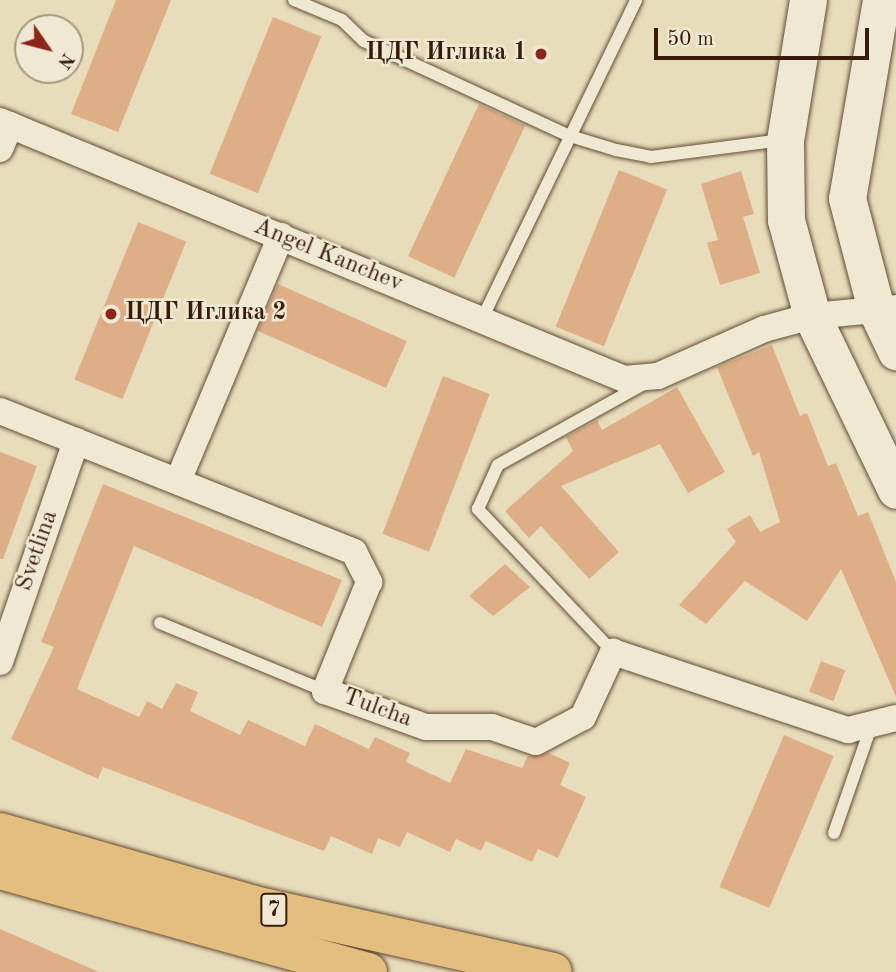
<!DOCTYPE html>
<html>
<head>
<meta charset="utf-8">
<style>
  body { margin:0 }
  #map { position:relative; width:896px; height:972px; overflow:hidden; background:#e7ddbb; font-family:"Old Standard TT",serif }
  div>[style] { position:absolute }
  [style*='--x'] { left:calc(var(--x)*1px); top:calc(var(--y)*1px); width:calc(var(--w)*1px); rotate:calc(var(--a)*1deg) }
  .building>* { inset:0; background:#deaf87; transform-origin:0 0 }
  .roads { filter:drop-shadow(0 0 2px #644c35) drop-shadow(0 0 2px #644c35) }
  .service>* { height:12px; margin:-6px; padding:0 6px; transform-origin:6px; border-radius:6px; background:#efe9d3 }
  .minor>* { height:26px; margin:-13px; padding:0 13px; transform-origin:13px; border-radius:13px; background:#efe9d3 }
  .secondary>* { height:37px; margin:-18.5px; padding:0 18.5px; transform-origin:18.5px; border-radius:18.5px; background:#efe9d3 }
  .primary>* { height:38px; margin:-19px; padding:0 19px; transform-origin:19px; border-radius:19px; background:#e4be7e }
  .dots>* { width:19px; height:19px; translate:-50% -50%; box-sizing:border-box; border:4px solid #efe9d3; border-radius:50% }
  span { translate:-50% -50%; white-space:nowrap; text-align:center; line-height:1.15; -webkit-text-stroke:5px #efe9d3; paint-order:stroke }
  .shield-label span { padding:2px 5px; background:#efe9d3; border:2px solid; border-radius:5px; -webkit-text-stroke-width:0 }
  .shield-label { font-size:23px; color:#381b08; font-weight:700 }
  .poi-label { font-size:24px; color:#381b08; font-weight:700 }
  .right { translate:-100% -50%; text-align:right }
  .left { translate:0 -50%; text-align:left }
  .street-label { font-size:24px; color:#381b08 }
  .north { position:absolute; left:14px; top:14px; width:70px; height:70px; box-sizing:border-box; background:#efe9d3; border:2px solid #a69782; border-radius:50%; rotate:125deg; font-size:19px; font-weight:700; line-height:28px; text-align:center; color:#381b08 }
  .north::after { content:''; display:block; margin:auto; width:24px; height:32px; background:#8f2418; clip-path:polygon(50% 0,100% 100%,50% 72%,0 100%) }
  .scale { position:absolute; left:654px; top:28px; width:215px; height:32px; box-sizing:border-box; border:4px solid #381b08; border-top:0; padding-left:9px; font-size:21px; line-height:24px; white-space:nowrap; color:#381b08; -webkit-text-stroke:5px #efe9d3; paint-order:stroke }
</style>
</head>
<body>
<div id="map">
  <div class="building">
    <i style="clip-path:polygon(116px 0,171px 0,118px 132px,71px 114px)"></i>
    <i style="left:273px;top:17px;width:52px;height:169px;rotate:22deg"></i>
    <i style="left:479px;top:104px;width:51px;height:168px;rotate:25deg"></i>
    <i style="left:619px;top:170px;width:52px;height:169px;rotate:22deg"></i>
    <i style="clip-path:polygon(741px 171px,754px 214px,743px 217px,760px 273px,720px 285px,707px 243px,718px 240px,701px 184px)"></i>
    <i style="left:138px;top:222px;width:52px;height:170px;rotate:22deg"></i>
    <i style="left:278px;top:284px;width:141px;height:51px;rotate:24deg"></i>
    <i style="clip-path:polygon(772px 345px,800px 416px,807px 413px,828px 466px,836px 463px,858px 516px,868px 512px,896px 582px,896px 697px,841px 569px,807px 621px,745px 581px,706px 624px,679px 605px,736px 542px,727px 529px,750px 515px,760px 532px,780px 522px,759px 452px,753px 456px,717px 367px)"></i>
    <i style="left:443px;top:376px;width:50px;height:169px;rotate:21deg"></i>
    <i style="clip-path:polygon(677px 387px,725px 472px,688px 493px,660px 444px,561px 486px,619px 552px,589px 579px,541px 526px,529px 538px,505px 511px,573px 451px,566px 437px,597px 420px,602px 430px)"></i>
    <i style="clip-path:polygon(0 452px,37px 466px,3px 559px,0 559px)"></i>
    <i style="clip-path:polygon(103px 484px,342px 580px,322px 627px,134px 546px,77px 689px,139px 717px,147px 701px,162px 709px,176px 683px,198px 692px,190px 711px,240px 735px,248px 720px,305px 746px,315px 724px,369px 749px,375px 737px,410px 753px,406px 762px,450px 783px,466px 749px,522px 768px,528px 756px,549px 753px,570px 763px,560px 785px,586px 797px,558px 858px,538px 849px,532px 862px,486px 841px,481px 851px,456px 839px,450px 852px,407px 832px,400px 847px,378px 838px,372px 854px,331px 836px,324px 851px,103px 767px,98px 779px,11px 739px,54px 647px,41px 642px)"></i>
    <i style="clip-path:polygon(505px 564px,530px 587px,493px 616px,469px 596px)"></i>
    <i style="left:821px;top:661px;width:26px;height:33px;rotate:21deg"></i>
    <i style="left:784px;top:735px;width:54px;height:165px;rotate:23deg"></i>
    <i style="clip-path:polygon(0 929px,99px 972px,0 972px)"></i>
  </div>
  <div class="roads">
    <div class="service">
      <i style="--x:294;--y:0;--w:52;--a:22.6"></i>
      <i style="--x:342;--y:20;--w:30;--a:44"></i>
      <i style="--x:364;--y:41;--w:227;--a:24.8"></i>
      <i style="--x:570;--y:136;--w:48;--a:16.9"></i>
      <i style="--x:616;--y:150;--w:36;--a:11"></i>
      <i style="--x:651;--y:157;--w:132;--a:-7.4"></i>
      <i style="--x:482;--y:319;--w:354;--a:-64.2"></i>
      <i style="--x:160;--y:623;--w:178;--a:22.4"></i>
      <i style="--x:613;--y:652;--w:197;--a:-133.4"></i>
      <i style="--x:478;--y:509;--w:48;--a:-65.6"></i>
      <i style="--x:498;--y:465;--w:165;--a:-29.1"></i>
      <i style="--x:834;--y:833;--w:112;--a:-70.8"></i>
    </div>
    <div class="minor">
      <i style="--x:0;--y:121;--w:675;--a:22.46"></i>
      <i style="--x:624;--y:379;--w:34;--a:-5"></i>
      <i style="--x:658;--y:376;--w:116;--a:-23.9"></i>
      <i style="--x:764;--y:329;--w:50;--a:-15.2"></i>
      <i style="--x:812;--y:316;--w:84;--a:-5.4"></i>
      <i style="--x:0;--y:149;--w:26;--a:-67"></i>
      <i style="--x:0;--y:411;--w:381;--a:21.7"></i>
      <i style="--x:354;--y:552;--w:34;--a:63"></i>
      <i style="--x:369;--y:582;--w:118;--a:112"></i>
      <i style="--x:325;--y:691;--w:107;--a:19.6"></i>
      <i style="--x:426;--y:727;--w:66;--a:0"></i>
      <i style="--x:492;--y:727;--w:46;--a:18.8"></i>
      <i style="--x:536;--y:742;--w:53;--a:-28"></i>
      <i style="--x:583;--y:717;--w:72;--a:-65.2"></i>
      <i style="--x:613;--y:652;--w:248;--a:18.4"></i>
      <i style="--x:848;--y:730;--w:49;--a:-14"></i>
      <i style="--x:178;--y:481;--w:266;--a:-67.2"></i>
      <i style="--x:0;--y:662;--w:234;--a:-71"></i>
    </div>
    <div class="secondary">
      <i style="--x:808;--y:0;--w:142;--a:99.3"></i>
      <i style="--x:785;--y:140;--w:80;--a:89.3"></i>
      <i style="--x:786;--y:220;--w:99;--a:74.8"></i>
      <i style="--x:812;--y:316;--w:193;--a:64.2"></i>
      <i style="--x:881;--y:0;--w:201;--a:99.7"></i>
      <i style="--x:847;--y:198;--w:115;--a:75.4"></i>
      <i style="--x:876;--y:309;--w:47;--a:64.5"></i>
    </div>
    <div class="primary">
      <i style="--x:0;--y:832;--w:264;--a:16"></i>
      <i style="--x:254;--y:905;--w:306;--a:12.6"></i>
      <i style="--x:0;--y:870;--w:382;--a:15.5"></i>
    </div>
  </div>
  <div class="dots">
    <i style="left:541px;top:54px;background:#8f2418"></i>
    <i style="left:111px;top:314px;background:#8f2418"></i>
  </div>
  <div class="shield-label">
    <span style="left:274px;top:910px">7</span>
  </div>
  <div class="poi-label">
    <span class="right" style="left:527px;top:54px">ЦДГ Иглика 1</span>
    <span class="left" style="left:125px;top:314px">ЦДГ Иглика 2</span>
  </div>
  <div class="street-label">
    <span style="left:328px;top:256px;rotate:22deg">Angel Kanchev</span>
    <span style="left:38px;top:551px;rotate:-71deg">Svetlina</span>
    <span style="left:377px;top:709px;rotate:20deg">Tulcha</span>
  </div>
  <div class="north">N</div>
  <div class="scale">50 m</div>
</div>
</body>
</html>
